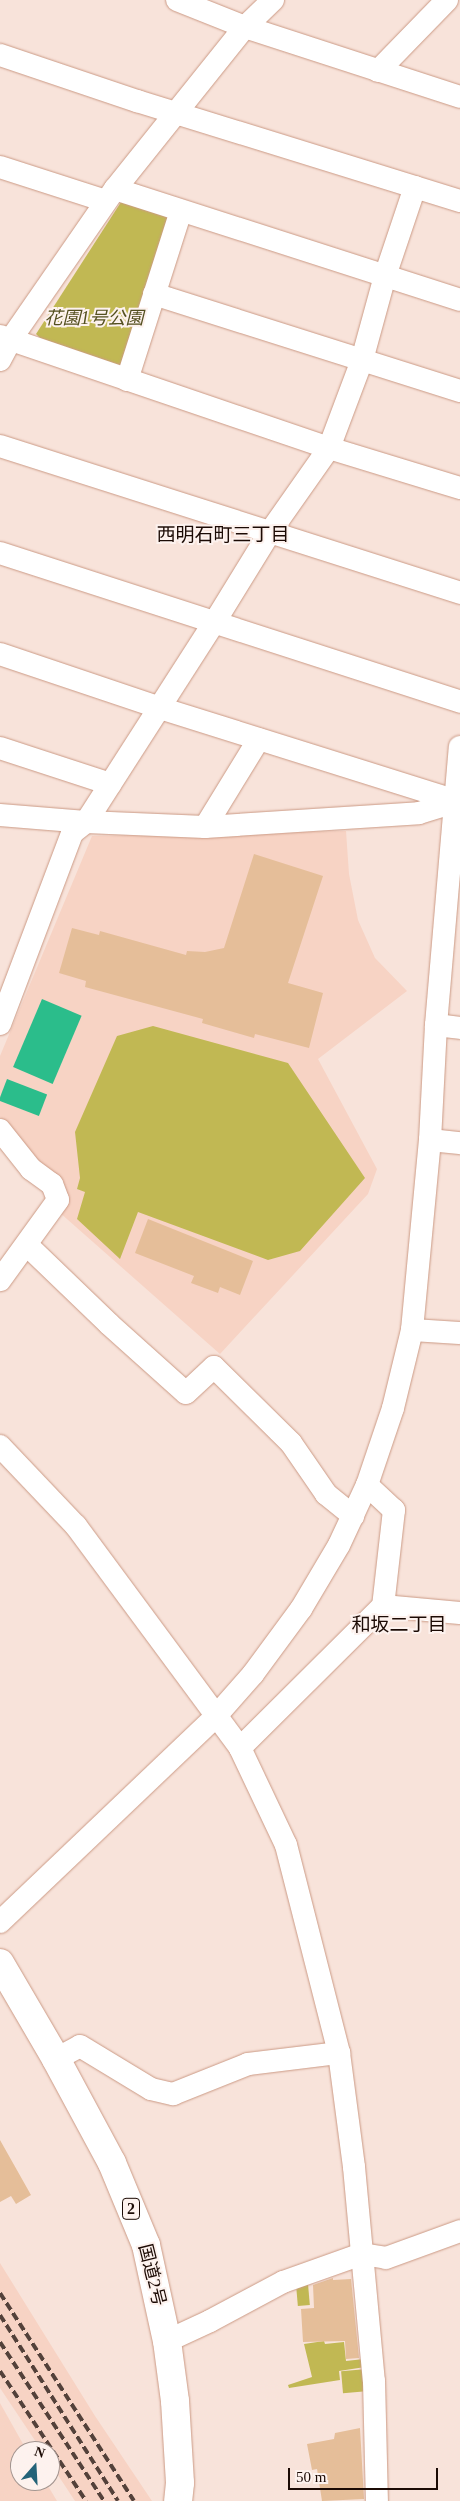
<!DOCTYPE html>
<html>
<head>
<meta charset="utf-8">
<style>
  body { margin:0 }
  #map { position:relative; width:460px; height:2501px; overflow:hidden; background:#f8e3da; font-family:"Times New Roman","Noto Sans JP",serif }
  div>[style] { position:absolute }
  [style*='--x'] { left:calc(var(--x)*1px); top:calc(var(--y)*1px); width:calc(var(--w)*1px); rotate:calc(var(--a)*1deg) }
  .built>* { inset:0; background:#f7d3c4 }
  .green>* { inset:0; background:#c1b853; transform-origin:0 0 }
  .water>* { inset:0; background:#2bbd8b; transform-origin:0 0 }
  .building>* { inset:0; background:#e5be99 }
  .roads { filter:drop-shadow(0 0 1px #cb9a85) drop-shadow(0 0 1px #cb9a85) }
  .minor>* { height:22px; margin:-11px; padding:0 11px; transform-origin:11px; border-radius:11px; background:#fff }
  .highway>* { height:28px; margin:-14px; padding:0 14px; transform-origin:14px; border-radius:14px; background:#fff }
  .rail>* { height:4px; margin-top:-2px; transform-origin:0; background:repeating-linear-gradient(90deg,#53413a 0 8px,transparent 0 12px) }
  span { translate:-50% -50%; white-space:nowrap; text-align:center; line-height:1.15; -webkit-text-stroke:4px #fdf2ee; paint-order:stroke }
  .shield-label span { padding:1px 4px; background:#fdf2ee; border:1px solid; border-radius:4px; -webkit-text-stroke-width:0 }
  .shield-label { font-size:16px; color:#1b0a04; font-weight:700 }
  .park-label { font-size:18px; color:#534f1f; font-style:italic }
  .street-label { font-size:18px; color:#1b0a04 }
  .neighbourhood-label { font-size:19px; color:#1b0a04 }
  .north { position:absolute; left:10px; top:2441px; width:50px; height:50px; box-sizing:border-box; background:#fdf2ee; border:1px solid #a39590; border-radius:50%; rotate:19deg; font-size:14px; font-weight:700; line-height:20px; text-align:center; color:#1b0a04 }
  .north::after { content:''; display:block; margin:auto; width:18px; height:22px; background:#246378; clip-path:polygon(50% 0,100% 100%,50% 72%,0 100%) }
  .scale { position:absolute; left:288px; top:2468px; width:150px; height:22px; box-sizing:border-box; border:2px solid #1b0a04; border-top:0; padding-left:6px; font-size:15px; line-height:18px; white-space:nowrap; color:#1b0a04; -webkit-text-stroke:4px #fdf2ee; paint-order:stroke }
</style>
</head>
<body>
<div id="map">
  <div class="built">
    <i style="clip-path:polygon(346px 831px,349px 874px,358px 920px,375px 958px,407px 991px,318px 1059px,377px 1169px,368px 1194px,220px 1354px,59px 1212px,68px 1202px,63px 1180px,36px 1160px,0 1117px,0 1056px,92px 836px)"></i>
    <i style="clip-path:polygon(0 2263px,95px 2416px,152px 2501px,75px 2501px,50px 2463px,50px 2451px,42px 2451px,0 2388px)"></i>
    <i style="clip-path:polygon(0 2403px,27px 2451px,20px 2451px,20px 2481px,45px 2481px,57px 2501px,0 2501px)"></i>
  </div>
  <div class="green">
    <i style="clip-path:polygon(121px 202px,172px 216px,119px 370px,45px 343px,36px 334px)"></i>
    <i style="clip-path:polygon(153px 1026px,288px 1063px,365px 1178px,300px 1251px,268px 1260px,138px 1212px,120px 1259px,77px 1219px,85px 1192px,77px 1189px,80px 1178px,75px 1132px,117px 1036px)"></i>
    <i style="left:308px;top:2284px;width:21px;height:12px;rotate:85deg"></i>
    <i style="clip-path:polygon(324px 2341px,325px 2344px,344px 2342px,346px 2361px,364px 2359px,365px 2367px,339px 2371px,340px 2380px,289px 2388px,288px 2385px,312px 2377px,304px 2344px)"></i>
    <i style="left:367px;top:2369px;width:22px;height:26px;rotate:85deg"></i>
  </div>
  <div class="water">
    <i style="left:42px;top:999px;width:43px;height:74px;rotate:23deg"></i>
    <i style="left:7px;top:1079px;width:43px;height:23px;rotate:21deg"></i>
  </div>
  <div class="building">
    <i style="clip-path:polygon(254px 854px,323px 876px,288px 983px,323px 993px,309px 1048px,255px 1034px,254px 1038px,202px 1023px,203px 1019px,85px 987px,86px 981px,59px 973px,72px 928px,99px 935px,100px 931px,186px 955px,187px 951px,205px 952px,224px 948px)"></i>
    <i style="clip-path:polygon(148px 1219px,253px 1261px,240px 1295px,220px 1287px,218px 1293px,191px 1283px,194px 1276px,135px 1253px)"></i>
    <i style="clip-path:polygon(0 2140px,31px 2195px,16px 2204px,11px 2196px,0 2202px)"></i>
    <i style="clip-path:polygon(333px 2278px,333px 2280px,351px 2279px,359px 2358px,346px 2359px,345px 2341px,303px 2342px,301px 2309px,314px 2308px,313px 2285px)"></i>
    <i style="clip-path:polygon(360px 2428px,364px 2499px,322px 2501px,317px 2469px,312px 2470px,307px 2444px,334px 2439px,335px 2433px)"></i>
  </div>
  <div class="roads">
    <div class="minor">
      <i style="--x:177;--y:0;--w:73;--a:21.7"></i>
      <i style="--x:245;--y:27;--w:226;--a:18"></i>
      <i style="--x:0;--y:55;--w:145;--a:18.6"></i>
      <i style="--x:137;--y:101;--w:338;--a:17.2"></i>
      <i style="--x:378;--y:71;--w:99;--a:-45.8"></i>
      <i style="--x:0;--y:167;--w:111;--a:17.8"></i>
      <i style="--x:115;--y:189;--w:362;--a:17.8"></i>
      <i style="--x:154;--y:294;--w:321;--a:17.6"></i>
      <i style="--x:0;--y:336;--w:348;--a:18.8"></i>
      <i style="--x:329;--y:448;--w:137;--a:17"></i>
      <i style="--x:0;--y:360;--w:24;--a:-62"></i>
      <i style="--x:11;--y:339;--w:183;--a:-55.3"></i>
      <i style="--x:115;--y:189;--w:208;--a:-51.3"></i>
      <i style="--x:245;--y:27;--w:39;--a:-44"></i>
      <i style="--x:127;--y:380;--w:177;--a:-72.3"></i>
      <i style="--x:0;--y:446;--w:483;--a:17.7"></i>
      <i style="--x:0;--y:553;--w:484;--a:17.9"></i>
      <i style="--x:0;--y:654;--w:169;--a:18.6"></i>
      <i style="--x:160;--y:708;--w:314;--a:17.4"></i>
      <i style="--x:0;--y:748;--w:116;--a:18.1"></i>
      <i style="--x:0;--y:815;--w:86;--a:4.7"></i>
      <i style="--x:86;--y:822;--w:119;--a:2.4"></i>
      <i style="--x:205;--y:827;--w:214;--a:-3.7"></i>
      <i style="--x:419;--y:813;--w:39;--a:-17"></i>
      <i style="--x:205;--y:827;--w:103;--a:-58.5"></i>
      <i style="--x:0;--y:1024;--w:204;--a:-69.3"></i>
      <i style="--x:72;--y:833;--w:18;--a:-38"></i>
      <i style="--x:86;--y:822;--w:237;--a:-57.3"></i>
      <i style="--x:214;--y:623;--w:107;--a:-58.4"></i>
      <i style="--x:270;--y:532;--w:103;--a:-54.9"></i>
      <i style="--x:329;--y:448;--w:94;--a:-69.4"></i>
      <i style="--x:362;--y:360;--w:87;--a:-74.7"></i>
      <i style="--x:385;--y:276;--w:94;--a:-71.4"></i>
      <i style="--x:436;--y:1025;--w:24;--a:7"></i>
      <i style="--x:0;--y:1130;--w:50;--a:51.5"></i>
      <i style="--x:31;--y:1169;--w:26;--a:36"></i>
      <i style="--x:52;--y:1184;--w:17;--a:69"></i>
      <i style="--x:58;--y:1200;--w:99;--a:125.9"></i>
      <i style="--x:430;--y:1140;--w:30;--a:6"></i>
      <i style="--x:27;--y:1245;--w:114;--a:43.9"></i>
      <i style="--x:109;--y:1324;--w:103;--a:41.9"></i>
      <i style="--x:186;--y:1393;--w:38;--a:-43"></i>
      <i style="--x:214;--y:1367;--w:108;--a:44.6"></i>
      <i style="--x:291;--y:1443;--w:62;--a:55.5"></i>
      <i style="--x:326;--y:1494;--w:35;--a:39"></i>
      <i style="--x:412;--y:1330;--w:48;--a:3.6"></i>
      <i style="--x:0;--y:1446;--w:110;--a:46.5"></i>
      <i style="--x:76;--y:1526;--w:276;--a:53.5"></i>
      <i style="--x:240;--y:1748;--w:107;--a:64.6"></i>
      <i style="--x:286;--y:1845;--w:215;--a:75.7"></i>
      <i style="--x:339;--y:2053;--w:115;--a:82.5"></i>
      <i style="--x:354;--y:2167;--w:215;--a:84.7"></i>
      <i style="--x:374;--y:2381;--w:120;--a:88.6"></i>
      <i style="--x:367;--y:1485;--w:37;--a:43"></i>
      <i style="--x:394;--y:1510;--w:97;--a:96.5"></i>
      <i style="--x:383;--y:1606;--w:77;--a:5.2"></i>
      <i style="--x:240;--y:1748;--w:202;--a:-44.8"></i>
      <i style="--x:0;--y:1922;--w:298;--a:-43.6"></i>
      <i style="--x:216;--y:1716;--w:56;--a:-48.6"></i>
      <i style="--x:253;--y:1674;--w:81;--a:-53.6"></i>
      <i style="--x:301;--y:1609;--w:74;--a:-59.3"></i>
      <i style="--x:339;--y:1545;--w:66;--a:-65"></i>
      <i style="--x:367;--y:1485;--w:81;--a:-71.3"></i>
      <i style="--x:393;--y:1408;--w:80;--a:-76.3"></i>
      <i style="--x:412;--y:1330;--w:191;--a:-84.6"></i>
      <i style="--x:430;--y:1140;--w:115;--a:-87"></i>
      <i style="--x:436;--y:1025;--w:279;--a:-85.1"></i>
      <i style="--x:56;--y:2059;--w:27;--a:-28"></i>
      <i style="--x:80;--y:2046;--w:83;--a:31.2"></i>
      <i style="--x:151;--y:2089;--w:23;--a:13"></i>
      <i style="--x:173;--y:2094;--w:81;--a:-21.8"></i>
      <i style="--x:248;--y:2064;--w:92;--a:-6.9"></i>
      <i style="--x:167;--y:2341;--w:47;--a:-24.9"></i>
      <i style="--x:210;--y:2321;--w:83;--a:-28.1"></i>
      <i style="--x:283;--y:2282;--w:84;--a:-19.5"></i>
      <i style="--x:362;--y:2254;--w:24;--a:9"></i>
      <i style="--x:386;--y:2258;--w:79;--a:-20"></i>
    </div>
    <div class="highway">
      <i style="--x:0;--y:1963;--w:111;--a:59.7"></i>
      <i style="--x:56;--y:2059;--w:118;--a:61.7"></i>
      <i style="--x:112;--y:2163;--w:89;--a:67.5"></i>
      <i style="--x:146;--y:2245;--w:98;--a:77.7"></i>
      <i style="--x:167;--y:2341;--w:61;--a:82.4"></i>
      <i style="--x:175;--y:2401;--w:82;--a:86.5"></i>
      <i style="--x:180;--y:2483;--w:18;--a:96"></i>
    </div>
  </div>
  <div class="rail">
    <i style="--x:0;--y:2293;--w:247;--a:57.2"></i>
    <i style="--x:0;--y:2315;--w:220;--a:57.6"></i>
    <i style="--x:0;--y:2342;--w:190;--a:56.8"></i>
    <i style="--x:0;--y:2371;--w:156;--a:56.5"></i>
  </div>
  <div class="shield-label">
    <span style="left:131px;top:2209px">2</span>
  </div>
  <div class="park-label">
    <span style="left:94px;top:318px">花園1号公園</span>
  </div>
  <div class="street-label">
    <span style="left:152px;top:2275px;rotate:76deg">国道2号</span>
  </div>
  <div class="neighbourhood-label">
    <span style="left:223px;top:535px">西明石町三丁目</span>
    <span style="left:399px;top:1625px">和坂二丁目</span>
  </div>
  <div class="north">N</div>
  <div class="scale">50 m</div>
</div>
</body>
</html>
